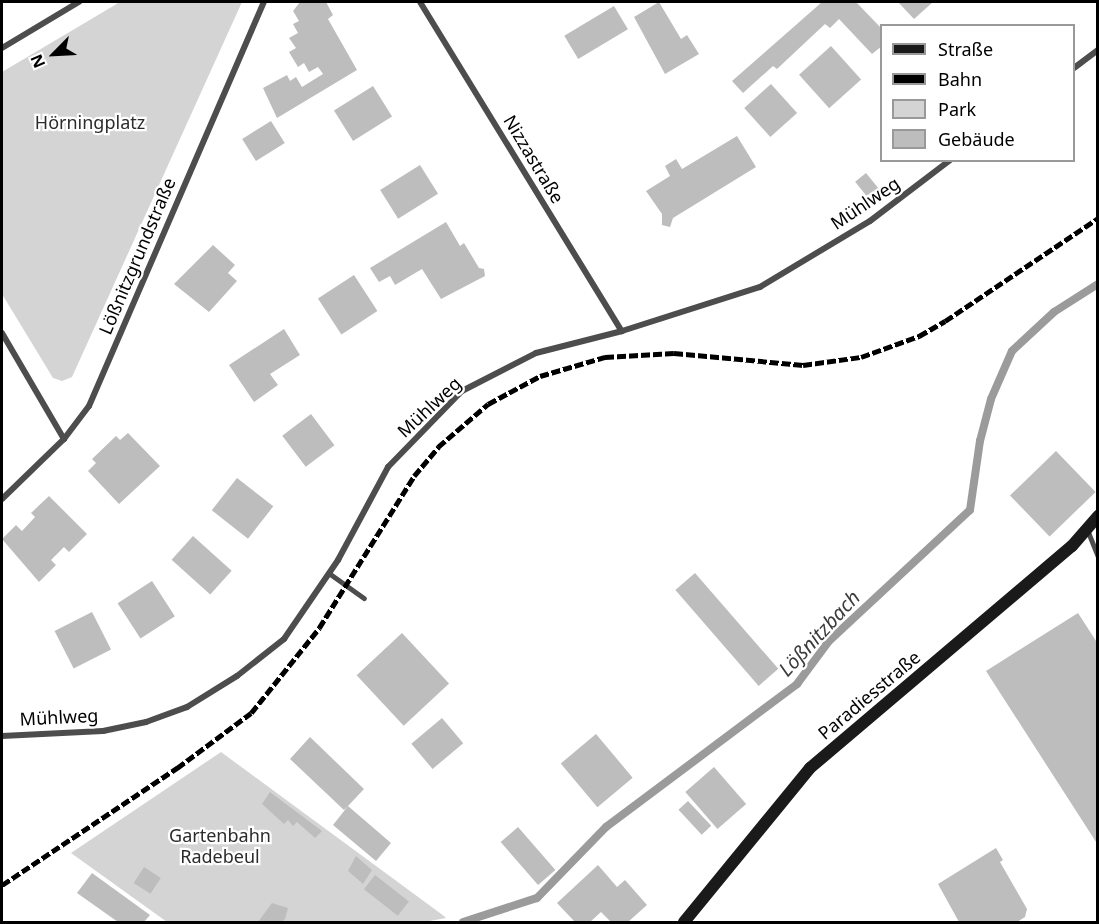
<!DOCTYPE html>
<html>
<head>
<meta charset="utf-8">
<style>
  body { margin:0 }
  #map { position:relative; width:1099px; height:924px; overflow:hidden; background:#fff; font-family:"Noto Sans",sans-serif }
  div>[style] { position:absolute }
  [style*='--x'] { left:calc(var(--x)*1px); top:calc(var(--y)*1px); width:calc(var(--w)*1px); rotate:calc(var(--a)*1deg) }
  .green>* { inset:0; background:#d4d4d4 }
  .stream>* { height:8px; margin:-4px; padding:0 4px; transform-origin:4px; border-radius:4px; background:#9b9b9b }
  .building>* { inset:0; background:#bdbdbd; transform-origin:0 0 }
  .lane>* { height:4.5px; margin:-2.25px; padding:0 2.25px; transform-origin:2.25px; border-radius:2.25px; background:#4d4d4d }
  .street>* { height:6px; margin:-3px; padding:0 3px; transform-origin:3px; border-radius:3px; background:#4d4d4d }
  .secondary>* { height:12px; margin:-6px; padding:0 6px; transform-origin:6px; border-radius:6px; background:#1a1a1a }
  .rail>* { height:4.5px; margin-top:-2.25px; transform-origin:0; background:repeating-linear-gradient(90deg,#000 0 9px,transparent 0 12px) }
  span { translate:-50% -50%; white-space:nowrap; text-align:center; line-height:1.15; -webkit-text-stroke:4.5px #fff; paint-order:stroke }
  .park-label { font-size:18px; color:#2b2b2b }
  .street-label { font-size:18px; color:#000 }
  .water-label { font-size:20px; color:#3c3c3c; font-style:italic }
  .frame { position:absolute; inset:0; border:3px solid #000; pointer-events:none }
  .legend { position:absolute; left:880px; top:24px; width:195px; height:138px; box-sizing:border-box; background:#fff; border:2px solid #999; margin:0; padding:8px 10px; list-style:none; font-size:18px; color:#000 }
  .legend li { display:flex; align-items:center; gap:12px; height:30px }
  .legend b { width:30px; border:2px solid #999 }
  .north { position:absolute; left:24px; top:24px; width:60px; height:60px; -webkit-text-stroke:4px #fff; paint-order:stroke; rotate:246deg; font-size:16px; font-weight:700; line-height:24px; text-align:center; color:#000 }
  .north::after { content:''; display:block; margin:auto; width:21px; height:27px; background:#000; clip-path:polygon(50% 0,100% 100%,50% 72%,0 100%) }
</style>
</head>
<body>
<div id="map">
  <div class="green">
    <i style="clip-path:polygon(120px 2px,242px 2px,72px 377px,62px 381px,53px 378px,2px 294px,2px 72px)"></i>
    <i style="clip-path:polygon(221px 752px,444px 916px,446px 918px,424px 922px,167px 922px,71px 853px)"></i>
  </div>
  <div class="stream">
    <i style="--x:463;--y:922;--w:78;--a:-18"></i>
    <i style="--x:537;--y:898;--w:99;--a:-45.8"></i>
    <i style="--x:606;--y:827;--w:239;--a:-36.8"></i>
    <i style="--x:797;--y:684;--w:54;--a:-53.3"></i>
    <i style="--x:829;--y:641;--w:192;--a:-42.9"></i>
    <i style="--x:970;--y:510;--w:70;--a:-81.8"></i>
    <i style="--x:980;--y:441;--w:43;--a:-75.3"></i>
    <i style="--x:991;--y:399;--w:52;--a:-66.4"></i>
    <i style="--x:1012;--y:351;--w:57;--a:-42.9"></i>
    <i style="--x:1054;--y:312;--w:52;--a:-32.5"></i>
  </div>
  <div class="building">
    <i style="clip-path:polygon(300px 2px,326px 2px,333px 15px,328px 19px,357px 70px,277px 118px,263px 88px,287px 75px,290px 81px,296px 77px,302px 87px,323px 74px,318px 67px,309px 72px,304px 63px,298px 67px,289px 52px,296px 48px,289px 38px,298px 33px,293px 24px,299px 21px,293px 11px)"></i>
    <i style="clip-path:polygon(659px 2px,681px 39px,687px 35px,699px 54px,665px 74px,634px 17px)"></i>
    <i style="clip-path:polygon(822px 2px,856px 2px,882px 29px,882px 46px,872px 54px,839px 19px,830px 28px,825px 24px,777px 69px,773px 66px,743px 93px,732px 81px)"></i>
    <i style="clip-path:polygon(898px 2px,933px 2px,914px 19px)"></i>
    <i style="left:614px;top:6px;width:27px;height:58px;rotate:59deg"></i>
    <i style="left:831px;top:46px;width:45px;height:43px;rotate:48deg"></i>
    <i style="left:771px;top:84px;width:39px;height:36px;rotate:48deg"></i>
    <i style="left:373px;top:86px;width:36px;height:46px;rotate:58deg"></i>
    <i style="left:271px;top:121px;width:26px;height:34px;rotate:58deg"></i>
    <i style="clip-path:polygon(737px 136px,756px 167px,673px 218px,670px 227px,662px 225px,662px 214px,646px 191px,670px 176px,665px 166px,676px 159px,682px 169px)"></i>
    <i style="left:420px;top:165px;width:34px;height:47px;rotate:58deg"></i>
    <i style="left:866px;top:173px;width:22px;height:14px;rotate:51deg"></i>
    <i style="clip-path:polygon(446px 222px,460px 246px,464px 243px,479px 268px,484px 269px,485px 276px,441px 299px,422px 269px,395px 285px,390px 276px,379px 282px,370px 268px)"></i>
    <i style="clip-path:polygon(213px 245px,235px 265px,228px 273px,237px 281px,209px 312px,174px 284px)"></i>
    <i style="left:354px;top:275px;width:43px;height:43px;rotate:57deg"></i>
    <i style="clip-path:polygon(284px 329px,300px 355px,270px 374px,278px 385px,254px 402px,229px 365px)"></i>
    <i style="left:311px;top:414px;width:39px;height:36px;rotate:53deg"></i>
    <i style="clip-path:polygon(128px 433px,160px 466px,119px 504px,88px 471px,96px 463px,92px 459px,116px 436px,120px 440px)"></i>
    <i style="left:1056px;top:451px;width:57px;height:64px;rotate:46deg"></i>
    <i style="left:237px;top:478px;width:46px;height:41px;rotate:38deg"></i>
    <i style="clip-path:polygon(49px 496px,87px 534px,69px 552px,64px 547px,51px 560px,56px 565px,39px 582px,2px 539px,16px 525px,22px 531px,35px 517px,31px 513px)"></i>
    <i style="left:193px;top:536px;width:52px;height:32px;rotate:42deg"></i>
    <i style="left:695px;top:573px;width:127px;height:26px;rotate:49deg"></i>
    <i style="left:152px;top:581px;width:42px;height:41px;rotate:57deg"></i>
    <i style="left:92px;top:612px;width:42px;height:42px;rotate:63deg"></i>
    <i style="clip-path:polygon(1078px 613px,1098px 644px,1098px 845px,986px 671px)"></i>
    <i style="left:402px;top:633px;width:69px;height:62px;rotate:47deg"></i>
    <i style="left:442px;top:718px;width:33px;height:40px;rotate:50deg"></i>
    <i style="left:596px;top:734px;width:57px;height:46px;rotate:50deg"></i>
    <i style="clip-path:polygon(310px 737px,364px 789px,348px 806px,391px 843px,376px 861px,333px 825px,348px 806px,344px 810px,290px 759px)"></i>
    <i style="left:714px;top:767px;width:49px;height:38px;rotate:49deg"></i>
    <i style="clip-path:polygon(270px 792px,322px 831px,315px 838px,297px 822px,293px 826px,288px 820px,284px 824px,262px 804px)"></i>
    <i style="left:688px;top:801px;width:34px;height:13px;rotate:47deg"></i>
    <i style="left:518px;top:827px;width:57px;height:23px;rotate:49deg"></i>
    <i style="clip-path:polygon(996px 848px,1003px 860px,1000px 862px,1027px 909px,1025px 917px,1017px 922px,959px 922px,938px 884px)"></i>
    <i style="clip-path:polygon(356px 856px,372px 870px,363px 884px,348px 871px)"></i>
    <i style="clip-path:polygon(598px 865px,617px 887px,625px 880px,647px 905px,628px 922px,611px 922px,601px 912px,590px 922px,575px 922px,557px 903px)"></i>
    <i style="left:144px;top:867px;width:20px;height:19px;rotate:33deg"></i>
    <i style="clip-path:polygon(92px 873px,150px 915px,144px 922px,118px 922px,77px 893px)"></i>
    <i style="left:375px;top:875px;width:43px;height:18px;rotate:38deg"></i>
    <i style="clip-path:polygon(272px 903px,288px 908px,285px 919px,282px 922px,258px 922px)"></i>
  </div>
  <div class="lane">
    <i style="--x:1088;--y:531;--w:27;--a:68"></i>
    <i style="--x:329;--y:573;--w:43;--a:35.5"></i>
  </div>
  <div class="street">
    <i style="--x:420;--y:2;--w:386;--a:58.5"></i>
    <i style="--x:2;--y:48;--w:90;--a:-30.9"></i>
    <i style="--x:1074;--y:68;--w:30;--a:-37"></i>
    <i style="--x:2;--y:333;--w:123;--a:59.7"></i>
    <i style="--x:2;--y:499;--w:86;--a:-44.1"></i>
    <i style="--x:64;--y:439;--w:41;--a:-52.9"></i>
    <i style="--x:89;--y:406;--w:440;--a:-66.6"></i>
    <i style="--x:2;--y:736;--w:101;--a:-2.8"></i>
    <i style="--x:103;--y:731;--w:44;--a:-11.8"></i>
    <i style="--x:146;--y:722;--w:44;--a:-20.1"></i>
    <i style="--x:187;--y:707;--w:59;--a:-31.8"></i>
    <i style="--x:237;--y:676;--w:60;--a:-38.2"></i>
    <i style="--x:284;--y:639;--w:96;--a:-55.6"></i>
    <i style="--x:338;--y:560;--w:106;--a:-61.7"></i>
    <i style="--x:388;--y:467;--w:106;--a:-45.8"></i>
    <i style="--x:462;--y:391;--w:83;--a:-27.2"></i>
    <i style="--x:536;--y:353;--w:89;--a:-14.3"></i>
    <i style="--x:622;--y:331;--w:145;--a:-17.7"></i>
    <i style="--x:760;--y:287;--w:128;--a:-31"></i>
    <i style="--x:870;--y:221;--w:101;--a:-37.3"></i>
  </div>
  <div class="secondary">
    <i style="--x:684;--y:922;--w:199;--a:-50.7"></i>
    <i style="--x:810;--y:768;--w:343;--a:-40.3"></i>
    <i style="--x:1072;--y:546;--w:40;--a:-49"></i>
  </div>
  <div class="rail">
    <i style="--x:2;--y:885;--w:211;--a:-33.8"></i>
    <i style="--x:177;--y:768;--w:92;--a:-36.6"></i>
    <i style="--x:251;--y:713;--w:109;--a:-51.3"></i>
    <i style="--x:319;--y:628;--w:179;--a:-58"></i>
    <i style="--x:414;--y:476;--w:38;--a:-50"></i>
    <i style="--x:438;--y:447;--w:66;--a:-40.7"></i>
    <i style="--x:488;--y:404;--w:59;--a:-28.3"></i>
    <i style="--x:540;--y:376;--w:68;--a:-16.3"></i>
    <i style="--x:605;--y:357;--w:69;--a:-3.3"></i>
    <i style="--x:674;--y:353;--w:130;--a:5.3"></i>
    <i style="--x:803;--y:365;--w:59;--a:-7.9"></i>
    <i style="--x:861;--y:357;--w:62;--a:-19.9"></i>
    <i style="--x:919;--y:336;--w:30;--a:-30"></i>
    <i style="--x:945;--y:321;--w:184;--a:-33.9"></i>
  </div>
  <div class="park-label">
    <span style="left:90px;top:122px">Hörningplatz</span>
    <span style="left:220px;top:846px">Gartenbahn<br>Radebeul</span>
  </div>
  <div class="street-label">
    <span style="left:534px;top:159px;rotate:59deg">Nizzastraße</span>
    <span style="left:865px;top:203px;rotate:-34deg">Mühlweg</span>
    <span style="left:137px;top:256px;rotate:-67deg">Lößnitzgrundstraße</span>
    <span style="left:429px;top:407px;rotate:-43deg">Mühlweg</span>
    <span style="left:869px;top:695px;rotate:-40deg">Paradiesstraße</span>
    <span style="left:59px;top:717px;rotate:-3deg">Mühlweg</span>
  </div>
  <div class="water-label">
    <span style="left:819px;top:633px;rotate:-47deg">Lößnitzbach</span>
  </div>
  <div class="frame"></div>
  <ul class="legend">
  <li><b style="height:8px;background:#1a1a1a"></b>Straße</li>
  <li><b style="height:8px;background:#000"></b>Bahn</li>
  <li><b style="height:16px;background:#d4d4d4"></b>Park</li>
  <li><b style="height:16px;background:#bdbdbd"></b>Gebäude</li>
  </ul>
  <div class="north">N</div>
</div>
</body>
</html>
